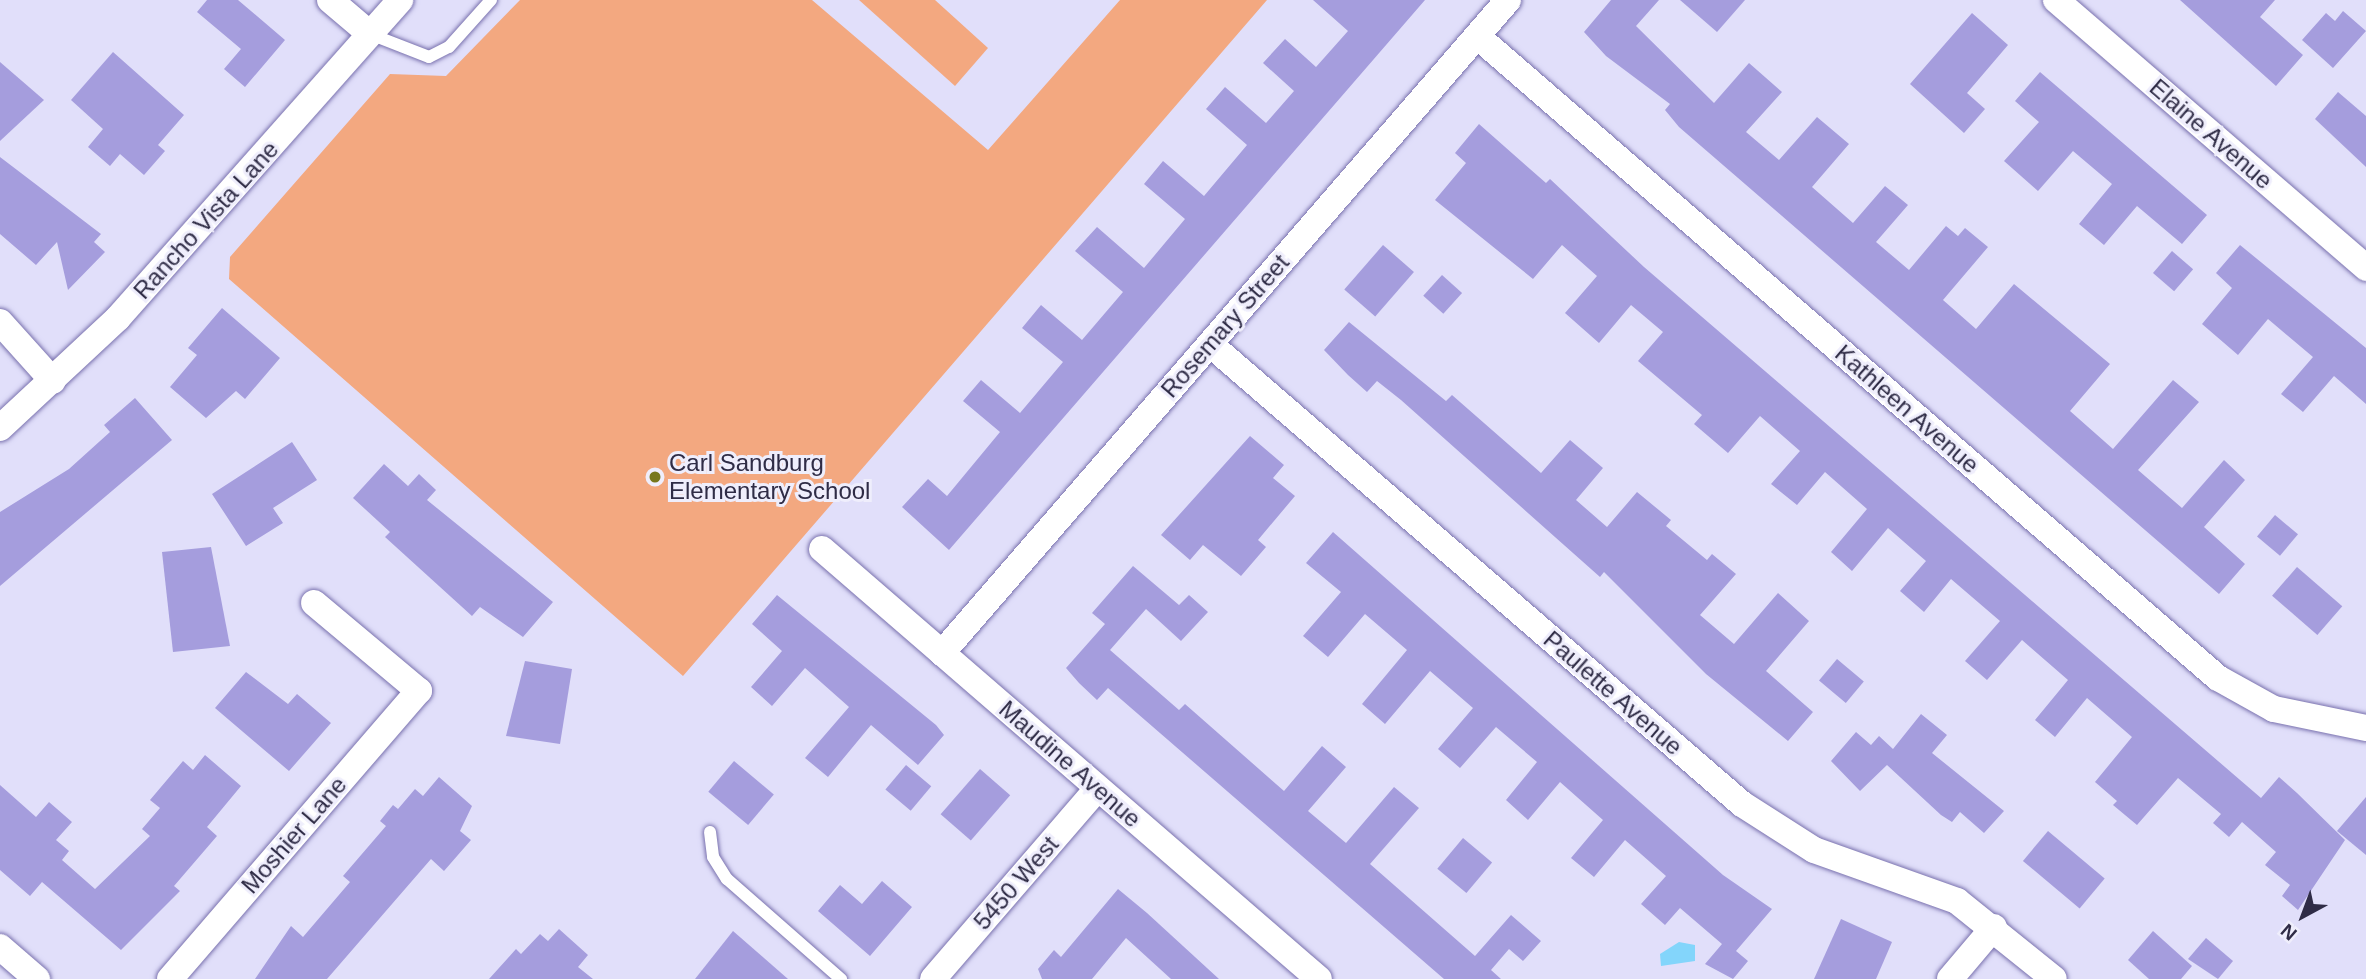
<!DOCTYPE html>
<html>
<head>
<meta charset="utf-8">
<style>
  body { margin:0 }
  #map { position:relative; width:2366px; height:979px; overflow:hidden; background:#e1dffa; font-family:Helvetica,sans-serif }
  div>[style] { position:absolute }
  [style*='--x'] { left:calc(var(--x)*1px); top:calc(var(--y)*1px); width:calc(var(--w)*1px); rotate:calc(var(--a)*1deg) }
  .green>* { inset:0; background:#f3a880 }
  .water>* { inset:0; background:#83d5fb }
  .building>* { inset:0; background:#a59ddd; transform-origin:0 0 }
  .roads { filter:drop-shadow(0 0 2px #7971ae) drop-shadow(0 0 2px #7971ae) }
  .lane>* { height:12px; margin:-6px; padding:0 6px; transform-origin:6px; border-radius:6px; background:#fff }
  .street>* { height:26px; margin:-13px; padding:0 13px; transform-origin:13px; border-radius:13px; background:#fff }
  .dots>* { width:19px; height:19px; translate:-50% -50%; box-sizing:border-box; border:4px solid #efeefc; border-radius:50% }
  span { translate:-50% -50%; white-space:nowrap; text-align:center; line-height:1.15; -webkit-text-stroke:6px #efeefc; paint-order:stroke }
  .street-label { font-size:24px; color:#2f2c46 }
  .poi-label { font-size:24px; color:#2f2c46 }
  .left { translate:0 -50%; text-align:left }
  .north { position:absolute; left:2268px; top:881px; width:70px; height:70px; -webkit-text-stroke:5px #efeefc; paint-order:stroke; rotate:221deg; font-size:19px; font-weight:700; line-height:28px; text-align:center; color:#2f2c46 }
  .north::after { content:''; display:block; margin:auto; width:24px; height:32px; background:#2f2c46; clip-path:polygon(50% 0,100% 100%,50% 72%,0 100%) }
</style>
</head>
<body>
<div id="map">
  <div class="green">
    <i style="clip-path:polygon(520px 0,812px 0,988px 150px,1120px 0,1267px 0,683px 676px,229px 279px,230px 257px,390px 74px,446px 76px)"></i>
    <i style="clip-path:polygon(859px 0,935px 0,988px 48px,955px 86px)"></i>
  </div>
  <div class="water">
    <i style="clip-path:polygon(1679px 942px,1695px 945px,1695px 961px,1661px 966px,1660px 954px)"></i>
  </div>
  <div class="building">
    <i style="clip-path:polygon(207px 0,238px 0,285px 40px,245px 87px,224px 69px,241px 49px,197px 12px)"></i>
    <i style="clip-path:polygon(1313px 0,1425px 0,949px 550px,902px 507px,928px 479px,947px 496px,1000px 432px,963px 401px,981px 380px,1020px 413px,1063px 362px,1022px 328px,1041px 305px,1082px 340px,1123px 292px,1075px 251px,1097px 227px,1144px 268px,1185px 219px,1144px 184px,1163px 161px,1204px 196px,1247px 145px,1206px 109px,1225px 87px,1266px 123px,1294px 91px,1263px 63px,1285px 39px,1316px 67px,1348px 31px)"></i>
    <i style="clip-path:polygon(1611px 0,1659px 0,1636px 26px,1714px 103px,1749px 63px,1782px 92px,1746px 132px,1779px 160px,1817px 117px,1849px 144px,1812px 187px,1853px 223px,1885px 186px,1908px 205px,1876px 242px,1909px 270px,1946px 226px,1958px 236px,1965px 228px,1988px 247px,1943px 300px,1976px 329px,2014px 284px,2110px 364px,2070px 411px,2113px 449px,2173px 380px,2199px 402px,2138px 470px,2182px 508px,2224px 460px,2245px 480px,2204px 527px,2245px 564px,2219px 594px,1679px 127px,1665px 110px,1670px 104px,1606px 56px,1584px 32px)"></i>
    <i style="clip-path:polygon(1680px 0,1745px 0,1717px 32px)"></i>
    <i style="clip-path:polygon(2180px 0,2275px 0,2260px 17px,2303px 55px,2276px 86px)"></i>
    <i style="clip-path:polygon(2343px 11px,2366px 31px,2333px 68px,2302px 40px,2326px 13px,2335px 21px)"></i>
    <i style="clip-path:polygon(1972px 13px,2008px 45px,1967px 93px,1985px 109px,1964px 133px,1910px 84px)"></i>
    <i style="clip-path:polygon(113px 52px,184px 115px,158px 145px,165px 151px,144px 175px,120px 154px,110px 166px,88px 147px,103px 129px,71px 100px)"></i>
    <i style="clip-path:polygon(0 62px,44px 100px,0 141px)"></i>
    <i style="clip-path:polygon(2040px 72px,2207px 215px,2182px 244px,2137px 206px,2104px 245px,2079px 224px,2112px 184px,2073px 151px,2038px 191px,2004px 161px,2039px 122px,2015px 101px)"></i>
    <i style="clip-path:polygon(2338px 92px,2366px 116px,2366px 167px,2315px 119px)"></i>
    <i style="clip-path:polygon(1479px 124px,1546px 183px,1550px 179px,1644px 267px,2261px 798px,2279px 777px,2297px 793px,2345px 840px,2298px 910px,2282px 896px,2290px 885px,2265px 865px,2276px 852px,2242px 822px,2229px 837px,2213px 823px,2221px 814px,2178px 778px,2137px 825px,2113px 805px,2117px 801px,2095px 782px,2132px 737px,2087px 698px,2055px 737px,2035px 720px,2068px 680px,2022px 640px,1987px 680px,1965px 661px,2000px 621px,1951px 579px,1924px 612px,1900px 591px,1926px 561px,1888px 528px,1852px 571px,1831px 552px,1867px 509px,1825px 472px,1797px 505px,1771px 484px,1800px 451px,1760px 416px,1728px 453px,1694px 424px,1702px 415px,1638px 361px,1663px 332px,1631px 305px,1599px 343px,1565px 313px,1597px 276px,1562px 245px,1533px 279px,1435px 200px,1466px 163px,1455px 153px)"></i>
    <i style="clip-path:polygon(0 157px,101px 234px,94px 242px,105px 252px,68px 290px,57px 242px,36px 265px,0 234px)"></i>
    <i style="left:1383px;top:245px;width:41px;height:59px;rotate:41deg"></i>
    <i style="clip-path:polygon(2240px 245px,2366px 348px,2366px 404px,2334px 376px,2303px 412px,2281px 394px,2313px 357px,2268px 319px,2238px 355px,2202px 324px,2232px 288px,2216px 273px)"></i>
    <i style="left:2172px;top:251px;width:28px;height:29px;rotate:41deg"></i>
    <i style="left:1442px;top:275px;width:27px;height:28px;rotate:42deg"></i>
    <i style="clip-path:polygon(222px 308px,280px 358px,245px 399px,236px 391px,206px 418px,170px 387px,197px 355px,188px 348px)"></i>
    <i style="clip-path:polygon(1349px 322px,1446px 401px,1452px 395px,1541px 473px,1570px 440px,1603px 468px,1576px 500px,1607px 527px,1637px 492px,1671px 520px,1666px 526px,1707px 560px,1712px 554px,1736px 574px,1700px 615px,1734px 644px,1778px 593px,1809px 621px,1766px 671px,1813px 712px,1788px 741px,1706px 674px,1604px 572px,1600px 577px,1401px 400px,1377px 381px,1367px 392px,1348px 375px,1324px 350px)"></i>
    <i style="clip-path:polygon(135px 398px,172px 440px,0 586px,0 512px,69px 469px,110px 432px,104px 425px)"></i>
    <i style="clip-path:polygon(1250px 436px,1284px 465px,1273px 478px,1295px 496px,1258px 540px,1266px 547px,1241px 576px,1203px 545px,1190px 560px,1161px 535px)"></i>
    <i style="clip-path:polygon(292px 442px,317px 480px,273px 508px,283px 523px,246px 546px,212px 494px)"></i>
    <i style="clip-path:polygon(384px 464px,408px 486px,419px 474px,436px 490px,427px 500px,553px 602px,523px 637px,480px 607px,472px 616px,385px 537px,390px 532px,353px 498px)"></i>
    <i style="left:2275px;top:515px;width:30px;height:28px;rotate:40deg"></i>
    <i style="clip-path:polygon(1333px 532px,1723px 875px,1772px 909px,1736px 951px,1748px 961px,1733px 979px,1705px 964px,1722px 944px,1680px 908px,1665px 925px,1641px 904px,1666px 876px,1625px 840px,1594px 877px,1571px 858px,1603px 820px,1560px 782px,1528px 820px,1506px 800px,1537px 762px,1496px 727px,1460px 768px,1438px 749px,1473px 708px,1430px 671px,1385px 724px,1362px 704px,1407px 650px,1365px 614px,1328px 657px,1303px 636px,1341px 592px,1306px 563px)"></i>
    <i style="clip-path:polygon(211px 547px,230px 646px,173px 652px,162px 552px)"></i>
    <i style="clip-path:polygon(1133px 566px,1179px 605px,1189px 595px,1208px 612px,1181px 641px,1146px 609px,1110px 650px,1179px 710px,1185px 704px,1284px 791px,1322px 746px,1346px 767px,1308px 811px,1346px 843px,1394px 787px,1419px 808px,1370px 864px,1475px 956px,1511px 915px,1541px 941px,1523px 961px,1509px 949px,1491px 970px,1501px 979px,1444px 979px,1108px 688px,1097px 700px,1079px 683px,1066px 668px,1105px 624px,1092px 613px)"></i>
    <i style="left:2297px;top:567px;width:60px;height:38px;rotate:41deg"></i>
    <i style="clip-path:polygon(777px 595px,936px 725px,944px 735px,918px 765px,871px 725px,828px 777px,805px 758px,849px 707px,805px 668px,772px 706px,751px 687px,782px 651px,752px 624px)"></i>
    <i style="left:1837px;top:659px;width:35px;height:28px;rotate:40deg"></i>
    <i style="clip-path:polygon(525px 661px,572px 669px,560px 744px,506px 736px)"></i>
    <i style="clip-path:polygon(246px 672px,288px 704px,297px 694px,331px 723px,289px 771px,215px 708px)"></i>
    <i style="clip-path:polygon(1921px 714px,1947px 735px,1932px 753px,2004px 811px,1984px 833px,1960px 812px,1952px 822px,1941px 815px,1887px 765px,1860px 791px,1831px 761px,1856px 732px,1871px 745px,1879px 736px,1893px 749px)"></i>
    <i style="clip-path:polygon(205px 755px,241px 786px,207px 827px,217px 836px,174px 886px,180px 891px,121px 950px,42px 882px,30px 896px,0 870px,0 785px,36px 817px,49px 802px,72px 822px,56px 840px,69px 851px,62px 860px,95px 889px,150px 836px,142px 829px,160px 808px,150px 800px,183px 761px,193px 770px)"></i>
    <i style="left:734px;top:761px;width:52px;height:40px;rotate:40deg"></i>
    <i style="left:906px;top:765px;width:33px;height:32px;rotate:40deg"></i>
    <i style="left:980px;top:769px;width:40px;height:60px;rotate:41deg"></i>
    <i style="clip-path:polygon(439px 777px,472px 806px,460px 831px,471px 840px,444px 871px,431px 859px,327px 979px,255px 979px,291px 926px,303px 937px,350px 882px,343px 876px,386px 826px,380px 821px,393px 805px,398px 809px,415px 789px,423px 796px)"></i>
    <i style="clip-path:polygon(2366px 797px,2366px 855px,2337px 831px)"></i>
    <i style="left:2048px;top:831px;width:74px;height:39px;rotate:40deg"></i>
    <i style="left:1463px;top:838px;width:38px;height:40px;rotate:40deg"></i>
    <i style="clip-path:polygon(882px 881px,912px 907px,870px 956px,818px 911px,840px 885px,862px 904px)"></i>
    <i style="clip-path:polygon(1118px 889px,1147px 913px,1219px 979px,1171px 979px,1126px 938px,1092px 979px,1042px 979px,1038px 969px,1054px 950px,1061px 957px)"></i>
    <i style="clip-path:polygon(1841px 919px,1892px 942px,1876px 979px,1814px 979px)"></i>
    <i style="clip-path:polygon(559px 929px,588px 955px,578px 967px,593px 979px,489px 979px,516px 949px,521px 954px,540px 934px,548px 941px)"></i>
    <i style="clip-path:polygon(733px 931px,788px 979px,695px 979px)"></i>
    <i style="clip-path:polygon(2153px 931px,2192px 966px,2181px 979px,2149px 979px,2128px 960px)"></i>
    <i style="clip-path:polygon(2206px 938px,2233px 961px,2218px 979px,2188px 959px)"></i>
  </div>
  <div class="roads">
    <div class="lane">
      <i style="--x:370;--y:34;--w:63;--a:21.3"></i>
      <i style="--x:429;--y:57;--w:22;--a:-27"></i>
      <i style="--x:449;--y:47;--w:63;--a:-48.2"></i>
      <i style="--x:710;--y:832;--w:25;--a:83"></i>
      <i style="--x:713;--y:857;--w:26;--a:58"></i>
      <i style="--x:727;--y:879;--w:152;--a:41.3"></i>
    </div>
    <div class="street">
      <i style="--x:330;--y:0;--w:52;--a:40.4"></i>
      <i style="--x:2056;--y:0;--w:410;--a:40.8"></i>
      <i style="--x:1477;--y:36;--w:980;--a:40.91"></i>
      <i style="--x:2218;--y:678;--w:64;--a:29"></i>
      <i style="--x:2274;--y:709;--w:94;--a:11.7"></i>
      <i style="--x:0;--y:322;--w:79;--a:48.1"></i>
      <i style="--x:1210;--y:344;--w:703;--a:40.85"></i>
      <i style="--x:1742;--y:804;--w:85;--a:32.6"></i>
      <i style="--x:1814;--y:850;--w:152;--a:19.6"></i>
      <i style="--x:1957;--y:901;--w:124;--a:38.8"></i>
      <i style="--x:0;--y:428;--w:161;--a:-43"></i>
      <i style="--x:118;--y:318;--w:425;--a:-48.4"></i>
      <i style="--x:822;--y:549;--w:657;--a:40.87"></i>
      <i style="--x:942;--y:653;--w:864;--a:-49.08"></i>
      <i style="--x:0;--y:947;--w:49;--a:40.9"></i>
      <i style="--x:170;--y:979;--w:381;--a:-49.2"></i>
      <i style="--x:419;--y:691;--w:137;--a:-140"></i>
      <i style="--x:933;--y:979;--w:252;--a:-49.2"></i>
      <i style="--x:1950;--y:979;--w:68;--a:-49.8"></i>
    </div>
  </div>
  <div class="dots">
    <i style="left:655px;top:477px;background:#77771d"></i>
  </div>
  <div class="street-label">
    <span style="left:2211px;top:134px;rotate:41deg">Elaine Avenue</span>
    <span style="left:206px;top:220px;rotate:-48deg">Rancho Vista Lane</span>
    <span style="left:1225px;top:326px;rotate:-49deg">Rosemary Street</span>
    <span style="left:1907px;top:409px;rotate:41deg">Kathleen Avenue</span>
    <span style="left:1613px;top:693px;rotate:41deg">Paulette Avenue</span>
    <span style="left:1070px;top:764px;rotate:41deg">Maudine Avenue</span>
    <span style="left:294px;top:835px;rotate:-49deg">Moshier Lane</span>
    <span style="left:1016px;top:883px;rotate:-49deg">5450 West</span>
  </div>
  <div class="poi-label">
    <span class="left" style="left:669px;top:477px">Carl Sandburg<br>Elementary School</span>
  </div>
  <div class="north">N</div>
</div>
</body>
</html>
